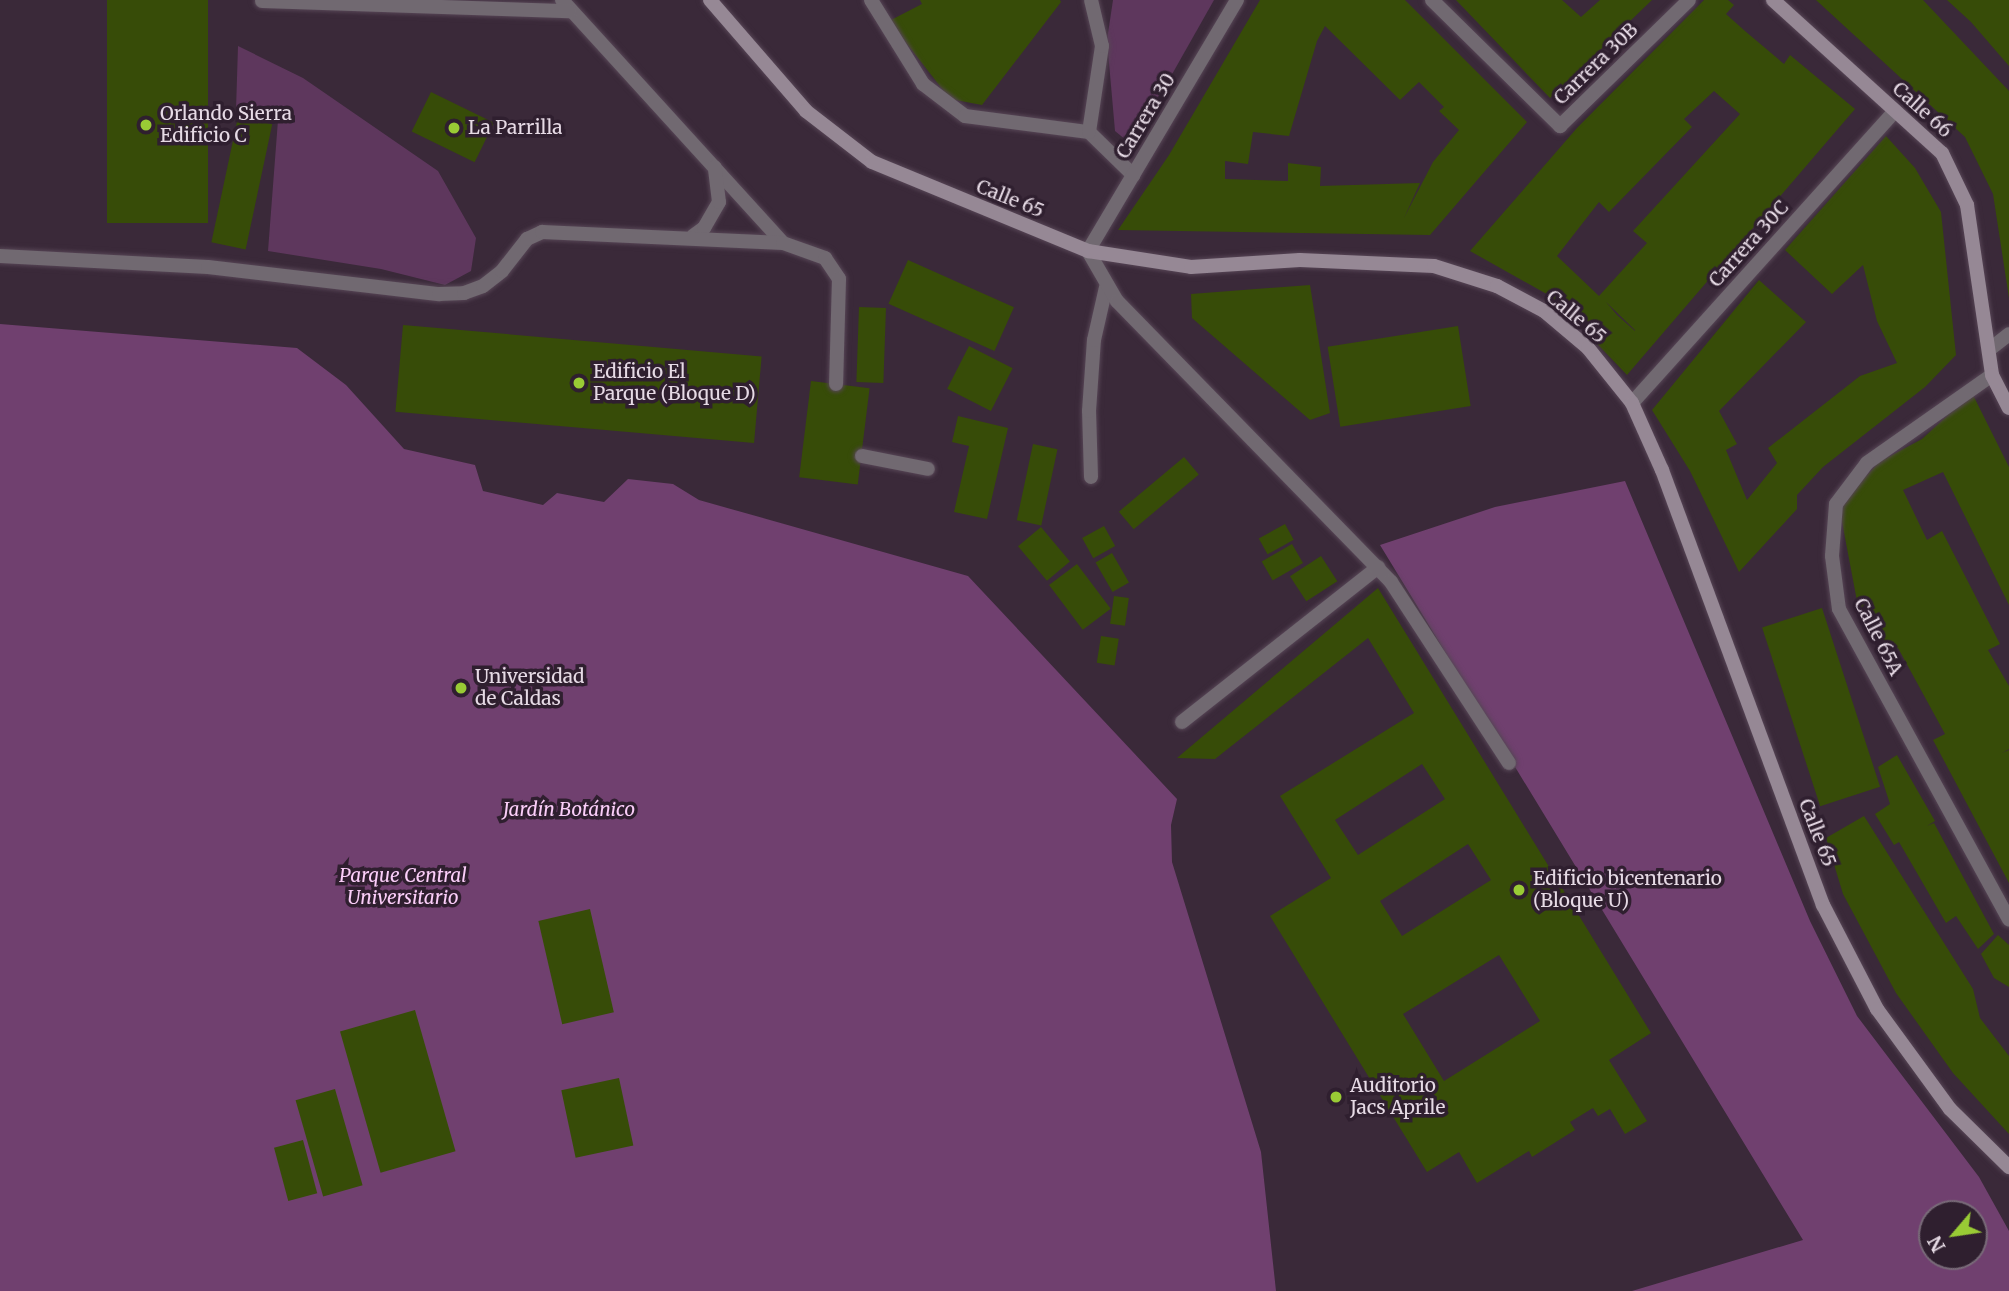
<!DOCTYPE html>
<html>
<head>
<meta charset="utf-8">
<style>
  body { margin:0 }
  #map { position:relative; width:2009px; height:1291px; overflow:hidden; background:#3a2939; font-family:Merriweather,serif }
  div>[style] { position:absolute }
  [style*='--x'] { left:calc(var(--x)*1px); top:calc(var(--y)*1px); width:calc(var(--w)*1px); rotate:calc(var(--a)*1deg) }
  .green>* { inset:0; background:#5e375d }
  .forest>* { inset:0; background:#70406f }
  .building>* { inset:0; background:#374c08; transform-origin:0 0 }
  .roads { filter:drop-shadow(0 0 2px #564555) drop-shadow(0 0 2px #564555) }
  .lane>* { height:14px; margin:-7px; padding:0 7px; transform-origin:7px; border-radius:7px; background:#716971 }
  .street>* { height:14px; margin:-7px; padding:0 7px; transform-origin:7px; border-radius:7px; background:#716971 }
  .secondary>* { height:14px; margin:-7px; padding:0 7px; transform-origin:7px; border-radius:7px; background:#968895 }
  .dots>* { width:19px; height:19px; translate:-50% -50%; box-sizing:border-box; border:4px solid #2f1f2f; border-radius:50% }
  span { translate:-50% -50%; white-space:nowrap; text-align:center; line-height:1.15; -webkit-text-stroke:7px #2f1f2f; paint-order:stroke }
  .street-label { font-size:19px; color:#e6dae5 }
  .poi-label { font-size:19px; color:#e6dae5 }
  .left { translate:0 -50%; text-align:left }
  .park-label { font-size:19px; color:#fbcef9; font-style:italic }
  .north { position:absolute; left:1918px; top:1200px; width:70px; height:70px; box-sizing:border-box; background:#2f1f2f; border:2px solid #786a78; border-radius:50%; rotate:241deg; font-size:19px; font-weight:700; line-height:28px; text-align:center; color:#e6dae5 }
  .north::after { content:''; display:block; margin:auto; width:24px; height:32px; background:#99cb35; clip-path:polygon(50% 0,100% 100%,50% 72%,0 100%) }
</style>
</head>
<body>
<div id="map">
  <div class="green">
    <i style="clip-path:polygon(1113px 0,1214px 0,1132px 145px,1115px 131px,1107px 40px)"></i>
    <i style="clip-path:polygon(238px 46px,303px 78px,438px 171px,476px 238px,471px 271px,445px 285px,381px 269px,268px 251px,278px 120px,236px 110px)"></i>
  </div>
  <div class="forest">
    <i style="clip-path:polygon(0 324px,297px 348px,346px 385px,404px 449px,475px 465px,483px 491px,543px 505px,557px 493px,604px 502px,628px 479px,673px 484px,699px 500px,968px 576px,1177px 799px,1171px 825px,1172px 862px,1261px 1152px,1276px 1291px,0 1291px)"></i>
    <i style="clip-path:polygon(evenodd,1625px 481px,1810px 921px,1857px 1016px,1979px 1177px,2009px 1231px,2009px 1291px,1632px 1291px,1803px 1240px,1380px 545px,1495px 507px,1625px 481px,1932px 1214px,1974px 1214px,1974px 1256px,1932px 1256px,1932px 1214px)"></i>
  </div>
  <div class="building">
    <i style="left:107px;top:0;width:101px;height:223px"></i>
    <i style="clip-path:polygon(920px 0,1060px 0,1061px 2px,982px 105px,950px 99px,889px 21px,922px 4px)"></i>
    <i style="clip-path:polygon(evenodd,1260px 0,1405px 0,1527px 122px,1430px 235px,1118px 230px,1169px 155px,1260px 0,1325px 26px,1400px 100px,1419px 82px,1444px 107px,1439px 111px,1459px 130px,1433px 162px,1404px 218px,1420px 183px,1320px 186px,1321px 167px,1288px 163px,1288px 181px,1225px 179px,1225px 161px,1248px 164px,1253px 132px,1289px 136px,1317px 41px,1325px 26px)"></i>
    <i style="clip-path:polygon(1456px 0,1562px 0,1581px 17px,1600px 0,1652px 0,1550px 98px)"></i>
    <i style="clip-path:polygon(evenodd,1704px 0,1728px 0,1734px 5px,1726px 14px,1745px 31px,1784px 64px,1790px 55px,1855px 109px,1627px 375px,1552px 297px,1470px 251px,1577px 128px,1704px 0,1714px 91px,1740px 114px,1633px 231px,1647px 243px,1599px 296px,1557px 256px,1599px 202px,1609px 212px,1692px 127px,1684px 119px,1714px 91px,1704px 0,1606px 302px,1635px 330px,1635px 331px,1617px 315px,1606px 302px)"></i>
    <i style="clip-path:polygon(1816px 0,1923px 0,2009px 91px,2009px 298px,1993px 194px,1965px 137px)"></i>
    <i style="clip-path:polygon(1947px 0,2009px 0,2009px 66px,1971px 22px)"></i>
    <i style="left:431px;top:92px;width:70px;height:44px;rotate:26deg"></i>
    <i style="left:238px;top:117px;width:35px;height:128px;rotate:12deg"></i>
    <i style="clip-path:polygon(1886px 136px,1915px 168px,1941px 212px,1956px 355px,1925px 387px,1823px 467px,1797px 495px,1797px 509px,1739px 572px,1690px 471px,1652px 410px,1759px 280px,1806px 322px,1719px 411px,1737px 444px,1726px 450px,1747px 500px,1777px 463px,1768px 448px,1860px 376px,1897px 363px,1877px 321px,1863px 265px,1832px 294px,1785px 250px)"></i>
    <i style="left:908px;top:260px;width:116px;height:48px;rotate:24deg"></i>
    <i style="clip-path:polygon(1310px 285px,1330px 413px,1310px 420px,1192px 318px,1191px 294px)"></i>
    <i style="left:859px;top:307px;width:27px;height:75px;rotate:2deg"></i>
    <i style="left:403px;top:325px;width:360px;height:87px;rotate:5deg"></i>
    <i style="left:1458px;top:326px;width:81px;height:132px;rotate:81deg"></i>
    <i style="left:969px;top:346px;width:49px;height:48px;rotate:27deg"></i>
    <i style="left:811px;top:381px;width:59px;height:97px;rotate:7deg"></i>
    <i style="clip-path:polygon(1972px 393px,2009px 467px,2009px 605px,1943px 472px,1903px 490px,1927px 540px,1942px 531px,2000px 644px,1988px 650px,2009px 686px,2009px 749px,2002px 753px,2009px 750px,2009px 883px,1933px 740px,1945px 734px,1898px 648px,1886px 652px,1857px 601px,1839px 506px,1879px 462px,1922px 439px)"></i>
    <i style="clip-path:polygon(958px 416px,1008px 428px,987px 519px,954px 512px,969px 446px,952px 442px)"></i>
    <i style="left:1033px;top:444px;width:25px;height:78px;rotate:12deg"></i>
    <i style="left:1184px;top:457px;width:23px;height:85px;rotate:50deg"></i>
    <i style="left:1285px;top:524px;width:18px;height:30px;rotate:61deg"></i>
    <i style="left:1104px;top:526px;width:23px;height:25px;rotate:61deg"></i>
    <i style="left:1041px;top:527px;width:45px;height:30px;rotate:50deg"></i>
    <i style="left:1292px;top:544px;width:22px;height:35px;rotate:60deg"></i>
    <i style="left:1112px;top:553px;width:34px;height:19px;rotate:60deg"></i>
    <i style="left:1321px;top:556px;width:30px;height:37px;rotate:57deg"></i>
    <i style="left:1077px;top:564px;width:56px;height:35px;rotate:53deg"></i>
    <i style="clip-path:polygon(evenodd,1378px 588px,1651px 1033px,1609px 1060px,1647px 1121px,1625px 1134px,1610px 1109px,1598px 1116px,1593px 1108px,1570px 1122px,1575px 1130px,1532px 1157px,1529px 1151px,1477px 1183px,1459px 1152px,1427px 1172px,1270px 916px,1331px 878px,1280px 796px,1414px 713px,1368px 638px,1215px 759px,1177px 758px,1378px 588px,1422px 764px,1445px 799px,1358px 855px,1335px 820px,1422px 764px,1378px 588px,1468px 844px,1491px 880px,1402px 936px,1380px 901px,1468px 844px,1378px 588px,1499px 955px,1540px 1021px,1444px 1081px,1403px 1014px,1499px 955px)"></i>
    <i style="left:1114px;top:596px;width:15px;height:28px;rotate:8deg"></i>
    <i style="left:1822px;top:608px;width:188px;height:63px;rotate:72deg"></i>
    <i style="left:1101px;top:636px;width:18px;height:27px;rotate:9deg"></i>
    <i style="clip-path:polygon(1897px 755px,1935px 821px,1927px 826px,1934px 823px,1994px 934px,1978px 949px,1956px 916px,1946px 923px,1899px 842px,1894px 845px,1875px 814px,1890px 804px,1878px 767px)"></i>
    <i style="clip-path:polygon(1864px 816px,1973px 989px,1980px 1018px,2009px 1056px,2009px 1134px,1953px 1073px,1896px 993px,1843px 894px,1826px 838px)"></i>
    <i style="left:590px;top:909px;width:106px;height:53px;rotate:77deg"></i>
    <i style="clip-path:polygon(1998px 935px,2009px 945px,2009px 987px,1994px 978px,1981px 954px)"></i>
    <i style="left:415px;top:1010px;width:147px;height:78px;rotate:74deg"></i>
    <i style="left:619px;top:1078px;width:69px;height:59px;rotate:78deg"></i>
    <i style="left:335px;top:1089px;width:100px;height:41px;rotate:74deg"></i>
    <i style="left:303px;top:1140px;width:55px;height:30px;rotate:75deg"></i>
  </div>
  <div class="roads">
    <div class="lane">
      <i style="--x:562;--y:0;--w:328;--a:47.7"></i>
      <i style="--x:871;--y:0;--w:99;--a:58.2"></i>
      <i style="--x:923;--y:84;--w:53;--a:37.3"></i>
      <i style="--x:965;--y:116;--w:125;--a:7.4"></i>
      <i style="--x:1089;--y:132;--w:62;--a:44.3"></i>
      <i style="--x:262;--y:1;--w:308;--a:1.9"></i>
      <i style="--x:1089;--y:132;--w:87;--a:-81.4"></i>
      <i style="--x:1102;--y:46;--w:47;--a:-103.4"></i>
      <i style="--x:693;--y:236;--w:14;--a:-36"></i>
      <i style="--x:704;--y:228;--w:30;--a:-60"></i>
      <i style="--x:719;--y:202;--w:35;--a:-97"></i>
      <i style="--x:0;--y:256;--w:208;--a:3"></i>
      <i style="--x:208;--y:267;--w:233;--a:6.7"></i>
      <i style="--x:439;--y:294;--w:25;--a:-2"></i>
      <i style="--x:464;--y:293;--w:20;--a:-20"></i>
      <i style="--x:483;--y:286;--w:24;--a:-38"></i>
      <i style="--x:502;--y:271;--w:41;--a:-52"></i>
      <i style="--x:527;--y:239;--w:17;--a:-25"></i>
      <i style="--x:542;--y:232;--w:241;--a:2.6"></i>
      <i style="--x:783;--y:243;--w:45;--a:19.7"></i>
      <i style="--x:825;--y:258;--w:25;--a:56"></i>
      <i style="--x:839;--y:279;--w:105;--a:91.6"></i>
      <i style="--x:862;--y:456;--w:67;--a:11.1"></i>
      <i style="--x:1091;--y:477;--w:66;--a:-91.7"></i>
      <i style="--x:1089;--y:411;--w:71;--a:-86"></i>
      <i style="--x:1094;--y:340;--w:54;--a:-77.2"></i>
      <i style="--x:1182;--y:722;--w:250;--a:-38.3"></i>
    </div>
    <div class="street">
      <i style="--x:1237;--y:0;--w:292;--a:120.7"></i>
      <i style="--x:1088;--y:251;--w:58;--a:59.9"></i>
      <i style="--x:1117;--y:301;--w:392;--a:45.7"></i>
      <i style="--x:1391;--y:582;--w:216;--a:56.9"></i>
      <i style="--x:1432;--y:0;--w:180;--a:44.5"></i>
      <i style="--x:1560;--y:126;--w:180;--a:-44.3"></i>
      <i style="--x:1990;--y:349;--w:24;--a:-38"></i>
      <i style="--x:1992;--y:375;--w:153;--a:144.9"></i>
      <i style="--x:1867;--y:463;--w:51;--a:127.1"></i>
      <i style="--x:1836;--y:504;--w:52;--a:94.4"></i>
      <i style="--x:1832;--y:556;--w:53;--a:82.5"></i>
      <i style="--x:1839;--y:609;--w:354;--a:61.3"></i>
      <i style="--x:1632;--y:403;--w:393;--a:-48"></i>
    </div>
    <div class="secondary">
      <i style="--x:710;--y:0;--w:147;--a:49.1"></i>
      <i style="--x:806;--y:111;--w:83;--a:37.7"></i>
      <i style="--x:872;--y:162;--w:234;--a:22.4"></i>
      <i style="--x:1088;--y:251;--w:104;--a:8.8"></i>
      <i style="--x:1191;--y:267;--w:109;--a:-3.7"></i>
      <i style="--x:1300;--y:260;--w:134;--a:2.6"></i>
      <i style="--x:1434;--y:266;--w:66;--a:17.6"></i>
      <i style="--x:1497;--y:286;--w:53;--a:28"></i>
      <i style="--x:1544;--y:311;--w:57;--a:40.1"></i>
      <i style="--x:1588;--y:348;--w:70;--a:51.3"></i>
      <i style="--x:1632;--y:403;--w:73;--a:65.9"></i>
      <i style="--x:1662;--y:470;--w:464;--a:69.7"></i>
      <i style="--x:1823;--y:905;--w:117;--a:62.6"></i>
      <i style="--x:1877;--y:1009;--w:124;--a:53.9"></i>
      <i style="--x:1950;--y:1109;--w:83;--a:44.5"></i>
      <i style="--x:1773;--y:0;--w:228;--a:42.2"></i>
      <i style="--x:1942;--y:153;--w:58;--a:64.3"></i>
      <i style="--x:1967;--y:205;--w:172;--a:81.6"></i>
      <i style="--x:1992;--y:375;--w:37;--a:63"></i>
    </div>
  </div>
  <div class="dots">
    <i style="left:146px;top:125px;background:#99cb35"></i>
    <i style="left:454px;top:128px;background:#99cb35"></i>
    <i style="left:579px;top:383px;background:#99cb35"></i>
    <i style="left:461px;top:688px;background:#99cb35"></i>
    <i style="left:1519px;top:890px;background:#99cb35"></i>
    <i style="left:1336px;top:1097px;background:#99cb35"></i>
  </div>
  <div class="street-label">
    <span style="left:1596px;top:64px;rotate:-44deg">Carrera 30B</span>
    <span style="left:1922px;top:110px;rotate:42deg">Calle 66</span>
    <span style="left:1146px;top:116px;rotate:-59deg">Carrera 30</span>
    <span style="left:1010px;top:199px;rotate:22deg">Calle 65</span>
    <span style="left:1749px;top:244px;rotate:-48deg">Carrera 30C</span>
    <span style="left:1576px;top:317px;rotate:40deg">Calle 65</span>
    <span style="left:1878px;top:637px;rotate:63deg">Calle 65A</span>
    <span style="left:1817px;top:833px;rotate:69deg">Calle 65</span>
  </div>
  <div class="poi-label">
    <span class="left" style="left:160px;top:125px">Orlando Sierra<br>Edificio C</span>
    <span class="left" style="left:468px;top:128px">La Parrilla</span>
    <span class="left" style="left:593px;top:383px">Edificio El<br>Parque (Bloque D)</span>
    <span class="left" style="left:475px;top:688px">Universidad<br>de Caldas</span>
    <span class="left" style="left:1533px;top:890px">Edificio bicentenario<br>(Bloque U)</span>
    <span class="left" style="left:1350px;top:1097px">Auditorio<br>Jacs Aprile</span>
  </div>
  <div class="park-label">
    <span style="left:569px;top:810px">Jardín Botánico</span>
    <span style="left:403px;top:887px">Parque Central<br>Universitario</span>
  </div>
  <div class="north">N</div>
</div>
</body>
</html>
